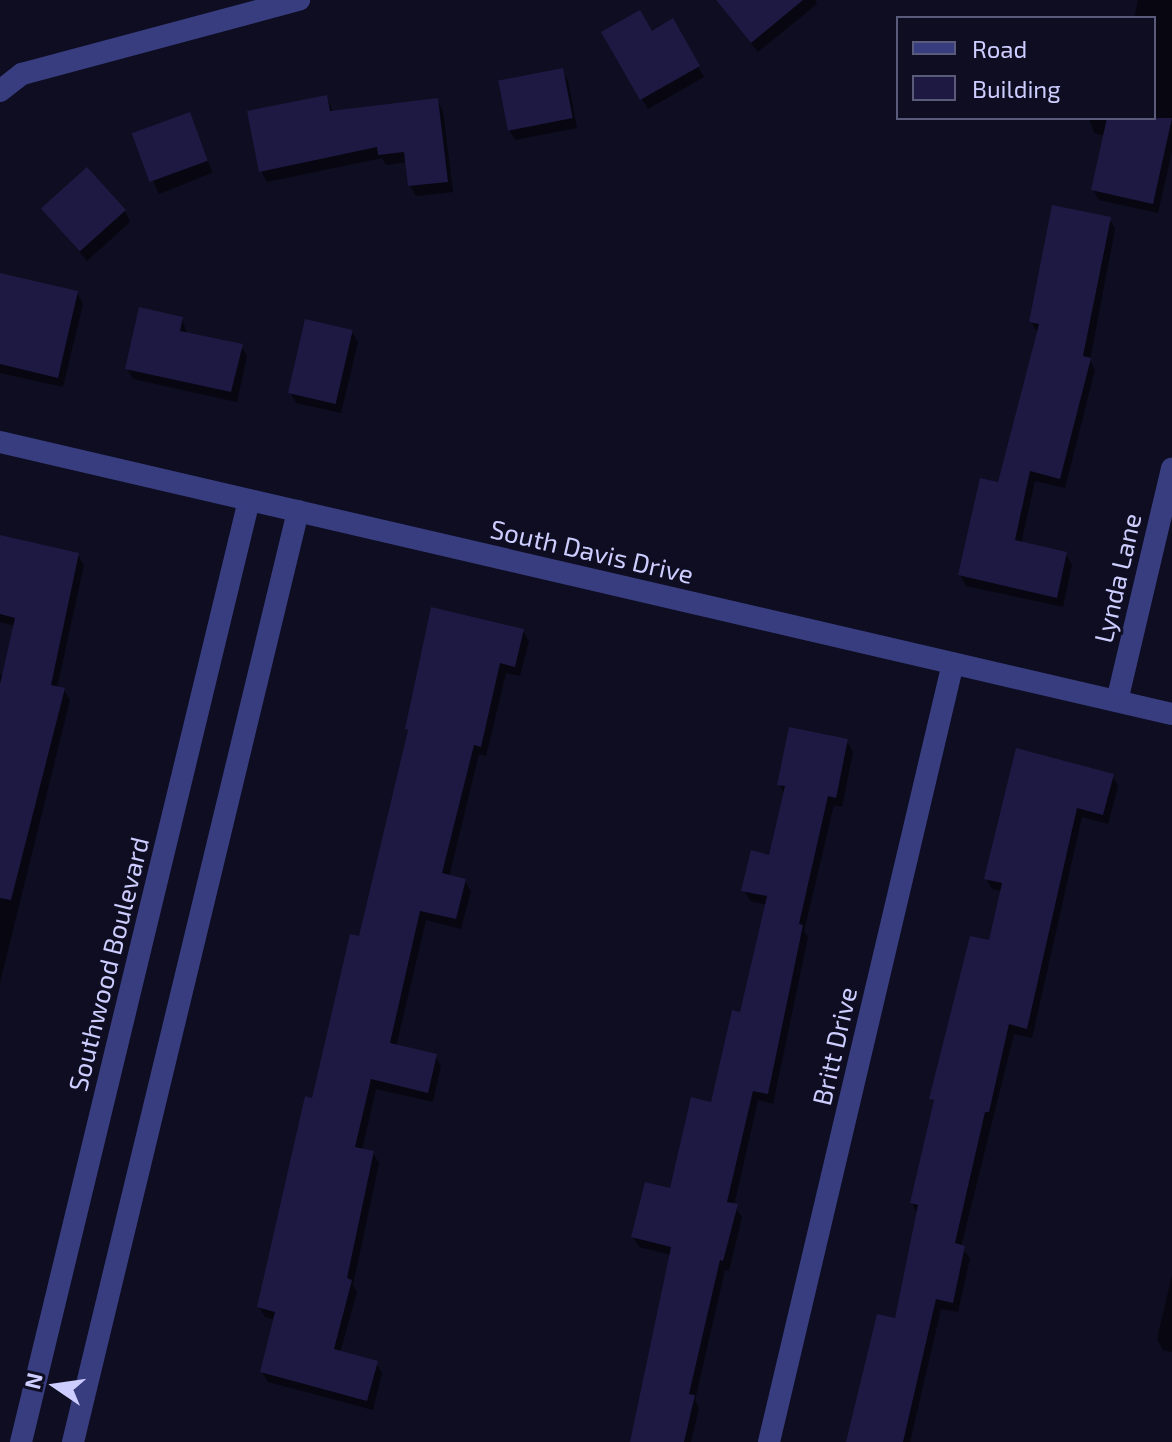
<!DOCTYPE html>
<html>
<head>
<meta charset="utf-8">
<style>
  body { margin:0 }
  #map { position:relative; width:1172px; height:1442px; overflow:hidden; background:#0e0d21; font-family:"Exo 2",sans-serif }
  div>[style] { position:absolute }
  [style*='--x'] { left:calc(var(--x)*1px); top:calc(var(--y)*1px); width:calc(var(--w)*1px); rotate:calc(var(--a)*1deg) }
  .shadow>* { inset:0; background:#0007; transform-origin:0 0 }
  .building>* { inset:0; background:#1d1942; transform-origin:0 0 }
  .minor>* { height:22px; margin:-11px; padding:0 11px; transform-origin:11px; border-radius:11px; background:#383d80 }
  .tertiary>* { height:22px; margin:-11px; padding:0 11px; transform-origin:11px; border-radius:11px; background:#383d80 }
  span { translate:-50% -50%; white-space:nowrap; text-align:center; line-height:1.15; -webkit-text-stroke:6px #0e0d21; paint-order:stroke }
  .street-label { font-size:26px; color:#cdcdff }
  .legend { position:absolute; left:896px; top:16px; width:260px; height:104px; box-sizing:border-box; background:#0e0d21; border:2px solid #5a5a7a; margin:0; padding:10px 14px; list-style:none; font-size:24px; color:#cdcdff }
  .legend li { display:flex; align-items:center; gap:16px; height:40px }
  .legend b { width:40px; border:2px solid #5a5a7a }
  .north { position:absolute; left:16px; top:1346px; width:80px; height:80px; -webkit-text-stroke:6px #0e0d21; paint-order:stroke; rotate:283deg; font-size:22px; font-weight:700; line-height:32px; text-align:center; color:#cdcdff }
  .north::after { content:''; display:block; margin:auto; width:28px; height:36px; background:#cdcdff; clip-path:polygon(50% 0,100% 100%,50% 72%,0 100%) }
</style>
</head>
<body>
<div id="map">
  <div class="shadow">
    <i style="clip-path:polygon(716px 0,815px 0,817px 4px,758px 52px)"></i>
    <i style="clip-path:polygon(1138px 0,1172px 0,1172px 152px,1158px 213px,1099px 200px,1093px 189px,1105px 136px,1094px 133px,1089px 118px,1154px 118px,1154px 18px,1134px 18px)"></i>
    <i style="clip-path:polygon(672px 21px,704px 77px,648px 109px,604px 33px,651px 34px)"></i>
    <i style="clip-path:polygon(562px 71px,568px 81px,577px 128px,515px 140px,509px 130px)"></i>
    <i style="clip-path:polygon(326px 97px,333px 112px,437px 100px,443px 111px,453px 192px,416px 196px,410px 186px,408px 162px,386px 165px,382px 158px,267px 182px,261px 171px)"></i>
    <i style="left:189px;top:114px;width:63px;height:58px;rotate:68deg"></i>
    <i style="clip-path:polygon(44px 210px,125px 211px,130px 222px,87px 261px)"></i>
    <i style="clip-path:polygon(1109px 218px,1115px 229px,1090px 360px,1095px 370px,1065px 488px,1035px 481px,1021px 544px,1066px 554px,1072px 565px,1063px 607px,966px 586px,960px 575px,999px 485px,1037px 332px,1031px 322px)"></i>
    <i style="clip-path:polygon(0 275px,77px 293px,83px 304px,63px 387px,0 373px)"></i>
    <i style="clip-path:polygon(182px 319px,187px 334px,241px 346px,247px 356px,237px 402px,133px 379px,127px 369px)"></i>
    <i style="clip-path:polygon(352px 332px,358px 342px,341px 413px,296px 403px,290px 392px)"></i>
    <i style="clip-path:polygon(0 537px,78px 555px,84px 565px,57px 688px,64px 690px,70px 700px,0 983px,0 674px,4px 675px,15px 626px,0 622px)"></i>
    <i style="clip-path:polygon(523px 631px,529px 641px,520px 676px,506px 673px,486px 756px,479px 754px,449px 877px,465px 881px,471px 891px,461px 929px,426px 920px,396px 1047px,435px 1056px,441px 1066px,433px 1102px,376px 1089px,362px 1150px,373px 1153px,379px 1163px,353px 1285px,357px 1292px,340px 1353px,376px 1363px,382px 1373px,373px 1410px,268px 1382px,262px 1372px,275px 1320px,265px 1317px,259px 1307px,360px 939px,409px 734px,407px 729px)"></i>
    <i style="clip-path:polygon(847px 741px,853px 752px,842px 807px,834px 805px,804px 931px,808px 937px,773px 1104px,758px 1100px,734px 1206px,742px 1217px,729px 1271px,725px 1270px,695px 1400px,699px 1408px,691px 1442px,631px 1442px,671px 1255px,639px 1247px,633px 1237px,672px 1191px,712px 1104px,741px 1014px,767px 905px,750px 901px,744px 890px,770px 857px,785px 795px,779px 784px)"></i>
    <i style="clip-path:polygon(1112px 775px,1118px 786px,1108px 824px,1082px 817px,1032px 1038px,1014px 1034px,961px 1247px,970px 1258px,958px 1312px,941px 1309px,910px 1442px,850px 1442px,896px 1321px,918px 1215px,912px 1203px,935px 1104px,931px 1098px,990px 943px,1002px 891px,992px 889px,986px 878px)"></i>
    <i style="clip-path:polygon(1172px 1275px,1172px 1352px,1163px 1350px,1157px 1339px)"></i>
  </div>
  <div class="building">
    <i style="clip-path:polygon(716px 0,803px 0,751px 43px)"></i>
    <i style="clip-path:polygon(640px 10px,652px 31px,673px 18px,700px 66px,640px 100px,601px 32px)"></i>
    <i style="left:563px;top:68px;width:51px;height:66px;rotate:79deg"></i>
    <i style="clip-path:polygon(327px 95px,330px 111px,438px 98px,448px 182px,408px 186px,404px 152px,378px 155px,377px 147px,259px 172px,247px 111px)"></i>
    <i style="left:190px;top:112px;width:52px;height:62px;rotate:70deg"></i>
    <i style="clip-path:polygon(1107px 118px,1172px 118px,1153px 204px,1091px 190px)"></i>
    <i style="left:87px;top:167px;width:58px;height:62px;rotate:48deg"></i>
    <i style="clip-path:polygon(1052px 205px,1111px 217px,1083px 356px,1091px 358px,1060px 479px,1030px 471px,1015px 540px,1067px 552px,1057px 598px,958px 575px,980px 478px,998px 482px,1039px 324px,1029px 322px)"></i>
    <i style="clip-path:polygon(0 273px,78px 291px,58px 378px,0 364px)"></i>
    <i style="clip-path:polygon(139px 307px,183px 317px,180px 331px,243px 344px,231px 392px,125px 369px)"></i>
    <i style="left:305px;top:319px;width:49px;height:76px;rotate:13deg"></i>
    <i style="clip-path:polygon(0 535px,79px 553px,51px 685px,65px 688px,11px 900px,0 898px,0 684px,15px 618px,0 614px)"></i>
    <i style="clip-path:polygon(431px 607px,524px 629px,515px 667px,500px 663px,481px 747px,474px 745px,442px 873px,466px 879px,456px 919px,420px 911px,390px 1043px,437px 1054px,428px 1093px,371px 1079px,355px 1147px,374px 1151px,347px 1278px,352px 1280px,334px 1349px,378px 1361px,367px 1401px,260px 1372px,275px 1312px,257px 1307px,305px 1096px,312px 1098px,350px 934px,359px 936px,408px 730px,405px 729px)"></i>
    <i style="clip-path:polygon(789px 727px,848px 739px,836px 798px,828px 796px,799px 924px,803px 925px,768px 1094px,753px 1091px,727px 1202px,738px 1204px,723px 1261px,720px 1260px,689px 1394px,695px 1395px,684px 1442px,630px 1442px,671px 1247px,631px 1237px,645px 1182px,670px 1188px,691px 1097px,711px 1102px,732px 1010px,740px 1012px,767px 896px,741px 891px,751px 850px,769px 855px,785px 786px,777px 785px)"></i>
    <i style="clip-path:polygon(1016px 748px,1114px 774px,1103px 815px,1077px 808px,1027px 1029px,1009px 1024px,989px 1112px,985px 1112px,955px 1243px,965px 1246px,953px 1303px,936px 1299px,903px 1442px,846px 1442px,877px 1314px,895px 1318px,918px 1205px,910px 1203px,934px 1100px,929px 1099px,970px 936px,989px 940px,1002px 883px,984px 879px)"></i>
  </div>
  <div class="minor">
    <i style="--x:0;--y:91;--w:28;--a:-38"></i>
    <i style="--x:22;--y:74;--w:287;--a:-15"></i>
    <i style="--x:1117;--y:701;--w:239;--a:-76.7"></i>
    <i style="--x:21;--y:1442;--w:969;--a:-76.39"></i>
    <i style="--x:73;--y:1442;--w:958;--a:-76.41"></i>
    <i style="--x:769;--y:1442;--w:800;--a:-76.71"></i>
  </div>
  <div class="tertiary">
    <i style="--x:0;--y:442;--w:1203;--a:13.07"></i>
  </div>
  <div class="street-label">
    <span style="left:592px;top:551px;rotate:13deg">South Davis Drive</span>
    <span style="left:1117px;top:578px;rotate:-77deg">Lynda Lane</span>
    <span style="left:108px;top:964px;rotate:-76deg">Southwood Boulevard</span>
    <span style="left:834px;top:1046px;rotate:-77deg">Britt Drive</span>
  </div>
  <ul class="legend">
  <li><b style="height:10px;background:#383d80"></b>Road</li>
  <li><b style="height:22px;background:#1d1942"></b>Building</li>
  </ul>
  <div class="north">N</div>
</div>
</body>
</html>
